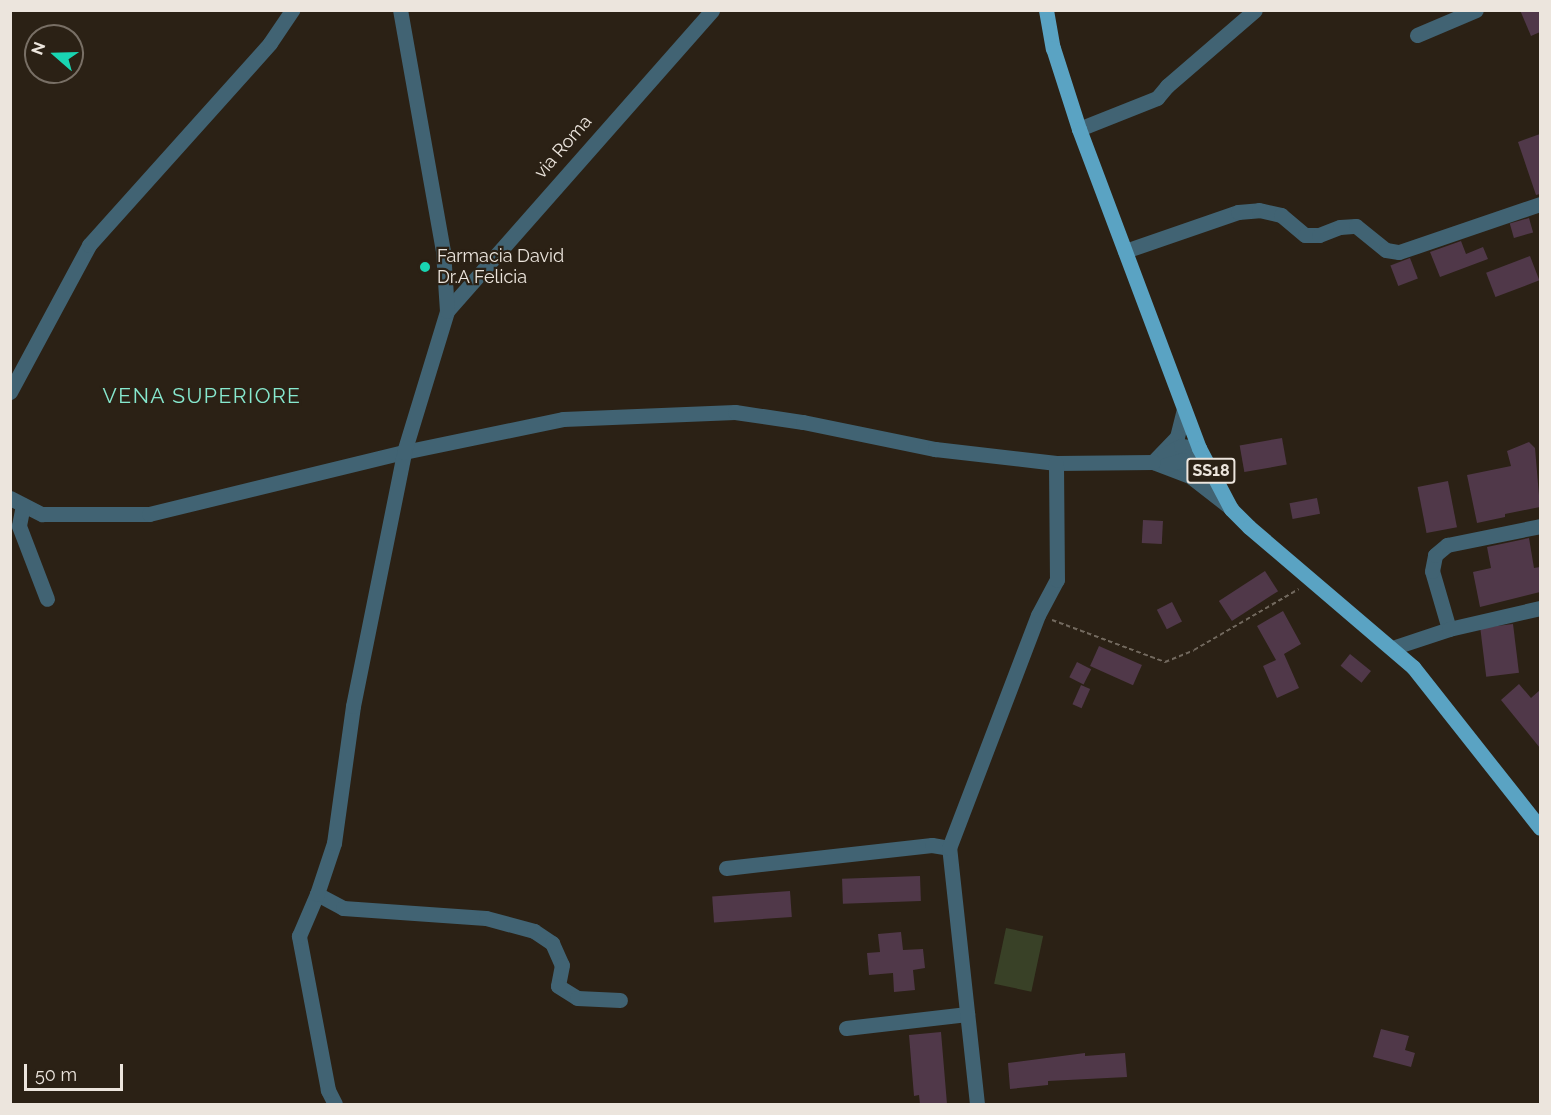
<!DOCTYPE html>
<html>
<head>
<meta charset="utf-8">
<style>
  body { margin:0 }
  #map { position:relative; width:1551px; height:1115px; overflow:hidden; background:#2b2115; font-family:Raleway,sans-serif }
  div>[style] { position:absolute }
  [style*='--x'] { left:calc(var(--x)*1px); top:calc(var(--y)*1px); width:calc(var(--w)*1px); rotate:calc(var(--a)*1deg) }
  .green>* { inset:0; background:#394127; transform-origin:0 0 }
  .building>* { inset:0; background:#503849; transform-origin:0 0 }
  .path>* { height:2px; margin-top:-1px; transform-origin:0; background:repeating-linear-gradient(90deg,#72695e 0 4.5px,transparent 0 7.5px) }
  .minor>* { height:15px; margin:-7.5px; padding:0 7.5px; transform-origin:7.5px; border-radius:7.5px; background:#416373 }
  .primary>* { height:15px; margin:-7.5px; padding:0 7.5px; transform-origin:7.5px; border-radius:7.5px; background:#5aa3c3 }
  .dots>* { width:16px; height:16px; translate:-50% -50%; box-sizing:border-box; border:3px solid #2b2115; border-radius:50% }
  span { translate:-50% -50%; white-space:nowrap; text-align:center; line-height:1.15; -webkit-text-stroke:4.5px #2b2115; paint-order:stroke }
  .shield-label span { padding:2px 4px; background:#2b2115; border:2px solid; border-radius:4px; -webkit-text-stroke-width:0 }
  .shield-label { font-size:16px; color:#ece5dd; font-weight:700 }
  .street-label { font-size:18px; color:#ece5dd }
  .poi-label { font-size:18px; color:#ece5dd }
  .left { translate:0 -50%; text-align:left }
  .quarter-label { font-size:21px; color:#87e9cf; letter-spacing:1.5px }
  .frame { position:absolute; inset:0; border:12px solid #ece5dd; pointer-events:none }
  .north { position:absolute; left:24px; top:24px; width:60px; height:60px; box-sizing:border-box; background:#2b2115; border:2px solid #786f65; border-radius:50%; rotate:290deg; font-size:16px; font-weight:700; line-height:24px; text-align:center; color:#ece5dd }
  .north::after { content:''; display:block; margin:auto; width:21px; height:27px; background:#19d5b2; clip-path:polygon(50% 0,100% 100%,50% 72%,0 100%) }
  .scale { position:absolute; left:24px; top:1064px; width:99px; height:27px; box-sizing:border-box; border:3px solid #ece5dd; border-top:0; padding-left:8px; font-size:18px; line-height:21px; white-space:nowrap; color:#ece5dd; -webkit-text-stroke:4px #2b2115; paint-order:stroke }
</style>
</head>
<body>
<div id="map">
  <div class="green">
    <i style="left:1006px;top:928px;width:38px;height:57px;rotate:12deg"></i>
  </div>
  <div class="building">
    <i style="clip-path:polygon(1520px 10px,1540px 10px,1540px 32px,1531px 36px)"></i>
    <i style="clip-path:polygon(1540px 134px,1540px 194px,1536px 195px,1518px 142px)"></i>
    <i style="left:1529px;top:218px;width:15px;height:20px;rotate:74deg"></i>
    <i style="clip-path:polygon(1461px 241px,1466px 254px,1483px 247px,1488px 259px,1440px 277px,1430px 252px)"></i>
    <i style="left:1530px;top:256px;width:26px;height:47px;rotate:69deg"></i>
    <i style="left:1410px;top:258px;width:22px;height:21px;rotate:69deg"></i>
    <i style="left:1282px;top:438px;width:27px;height:43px;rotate:80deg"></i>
    <i style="clip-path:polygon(1529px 442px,1535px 448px,1540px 507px,1505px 514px,1505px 517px,1477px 523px,1467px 475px,1511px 466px,1507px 451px)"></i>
    <i style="left:1448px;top:481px;width:47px;height:31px;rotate:79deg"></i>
    <i style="left:1317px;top:498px;width:16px;height:28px;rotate:79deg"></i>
    <i style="left:1143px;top:520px;width:20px;height:23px;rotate:3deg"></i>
    <i style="clip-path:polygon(1529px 538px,1534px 568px,1540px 567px,1540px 592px,1480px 607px,1473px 572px,1491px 568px,1487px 547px)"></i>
    <i style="left:1265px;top:571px;width:24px;height:55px;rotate:57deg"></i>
    <i style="left:1172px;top:602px;width:22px;height:17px;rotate:63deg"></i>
    <i style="clip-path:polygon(1283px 611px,1301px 644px,1284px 654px,1299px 688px,1277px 698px,1263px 666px,1276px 660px,1257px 626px)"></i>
    <i style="left:1513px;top:624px;width:49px;height:33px;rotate:83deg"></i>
    <i style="left:1099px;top:646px;width:47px;height:22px;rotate:24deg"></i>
    <i style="left:1350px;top:654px;width:27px;height:15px;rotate:39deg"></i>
    <i style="left:1077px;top:662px;width:16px;height:17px;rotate:27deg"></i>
    <i style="clip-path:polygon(1519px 684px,1531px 698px,1540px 690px,1540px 748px,1501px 700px)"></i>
    <i style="left:1081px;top:685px;width:10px;height:21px;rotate:24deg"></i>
    <i style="left:920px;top:876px;width:25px;height:78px;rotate:88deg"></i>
    <i style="left:790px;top:891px;width:26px;height:78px;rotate:86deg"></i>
    <i style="clip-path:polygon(901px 932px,903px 950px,923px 949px,925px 968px,913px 970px,915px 990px,894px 992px,893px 973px,869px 975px,867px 953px,880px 952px,878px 934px)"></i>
    <i style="clip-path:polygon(1381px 1029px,1409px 1036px,1405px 1050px,1415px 1053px,1411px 1067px,1373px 1057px)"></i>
    <i style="clip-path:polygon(941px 1032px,947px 1104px,920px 1104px,919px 1095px,914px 1096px,909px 1035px)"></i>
    <i style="clip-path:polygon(1085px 1053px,1085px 1056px,1125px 1053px,1127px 1077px,1048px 1081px,1048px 1085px,1010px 1089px,1008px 1063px)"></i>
  </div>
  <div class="path">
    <i style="--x:1052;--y:620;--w:121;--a:20.4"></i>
    <i style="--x:1165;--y:662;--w:31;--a:-22"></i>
    <i style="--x:1194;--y:650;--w:121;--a:-30.2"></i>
  </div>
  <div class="minor">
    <i style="--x:1417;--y:35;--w:64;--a:-23"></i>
    <i style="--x:1079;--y:129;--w:84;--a:-21.7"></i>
    <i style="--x:1157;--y:98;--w:16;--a:-50"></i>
    <i style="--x:1167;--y:86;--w:116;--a:-40.8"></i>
    <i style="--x:1125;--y:251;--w:120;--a:-19"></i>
    <i style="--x:1238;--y:212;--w:21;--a:-5"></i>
    <i style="--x:1259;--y:210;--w:23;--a:13"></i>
    <i style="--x:1281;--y:215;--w:31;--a:40"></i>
    <i style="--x:1305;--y:235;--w:14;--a:0"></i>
    <i style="--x:1319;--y:235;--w:22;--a:-21"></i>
    <i style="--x:1340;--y:227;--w:16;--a:-4"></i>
    <i style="--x:1356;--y:226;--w:38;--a:39"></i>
    <i style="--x:1386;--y:250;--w:13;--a:9"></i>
    <i style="--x:1399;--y:252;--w:149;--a:-18.8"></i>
    <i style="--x:447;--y:311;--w:401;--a:-48.6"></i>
    <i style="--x:10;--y:392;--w:167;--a:-61.7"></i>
    <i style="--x:89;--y:245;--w:271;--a:-48.1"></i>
    <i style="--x:270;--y:43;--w:40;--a:-56"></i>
    <i style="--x:1184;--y:409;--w:29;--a:104"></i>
    <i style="--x:1177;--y:437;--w:35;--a:134"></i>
    <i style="--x:1153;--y:462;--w:40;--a:21"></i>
    <i style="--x:1190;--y:476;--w:52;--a:38"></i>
    <i style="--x:1164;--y:454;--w:19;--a:-25"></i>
    <i style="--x:1181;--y:446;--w:18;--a:6"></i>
    <i style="--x:1199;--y:448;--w:20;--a:143"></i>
    <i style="--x:1183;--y:460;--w:18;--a:164"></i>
    <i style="--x:10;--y:498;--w:36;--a:27"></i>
    <i style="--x:42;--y:514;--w:107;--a:0"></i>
    <i style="--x:149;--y:514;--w:262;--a:-13.7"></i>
    <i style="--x:404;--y:452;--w:162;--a:-11.7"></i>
    <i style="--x:563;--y:419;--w:172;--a:-2.3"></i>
    <i style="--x:735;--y:412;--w:69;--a:8.4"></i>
    <i style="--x:803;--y:422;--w:135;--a:11.6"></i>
    <i style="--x:935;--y:449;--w:122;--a:6.6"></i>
    <i style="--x:1056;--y:463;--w:97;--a:-0.6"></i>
    <i style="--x:23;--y:505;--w:21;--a:101"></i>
    <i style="--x:19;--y:526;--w:78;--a:69"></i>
    <i style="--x:1449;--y:629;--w:60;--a:-106.3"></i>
    <i style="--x:1432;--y:571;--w:16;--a:-79"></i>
    <i style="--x:1435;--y:555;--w:16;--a:-40"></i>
    <i style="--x:1447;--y:545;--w:95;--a:-11.5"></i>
    <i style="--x:1392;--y:648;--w:60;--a:-18.4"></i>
    <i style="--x:1449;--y:629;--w:93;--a:-13"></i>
    <i style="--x:726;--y:868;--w:207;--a:-6.4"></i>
    <i style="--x:932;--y:845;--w:17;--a:10"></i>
    <i style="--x:317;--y:894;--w:30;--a:28"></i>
    <i style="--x:343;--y:908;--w:143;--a:4"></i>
    <i style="--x:486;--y:918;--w:50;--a:15.2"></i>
    <i style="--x:534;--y:931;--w:22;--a:34"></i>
    <i style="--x:552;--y:943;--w:24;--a:66"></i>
    <i style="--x:562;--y:965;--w:21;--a:101"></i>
    <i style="--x:558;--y:986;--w:22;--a:32"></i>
    <i style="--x:577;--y:998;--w:43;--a:2.7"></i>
    <i style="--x:846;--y:1028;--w:122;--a:-6.6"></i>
    <i style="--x:335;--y:1104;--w:16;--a:-117"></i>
    <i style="--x:328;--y:1090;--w:157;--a:-100.7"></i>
    <i style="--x:299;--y:936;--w:46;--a:-66.8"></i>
    <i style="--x:317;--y:894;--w:54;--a:-71.6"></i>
    <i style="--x:334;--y:843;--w:138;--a:-82.1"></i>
    <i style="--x:353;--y:706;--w:259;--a:-78.6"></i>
    <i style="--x:404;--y:452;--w:147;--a:-73"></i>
    <i style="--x:447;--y:311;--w:60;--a:-93.8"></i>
    <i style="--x:443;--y:251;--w:245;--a:-100.1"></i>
    <i style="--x:977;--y:1104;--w:258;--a:-96.2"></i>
    <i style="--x:949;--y:848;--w:249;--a:-69.1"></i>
    <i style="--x:1038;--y:615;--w:40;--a:-62"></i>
    <i style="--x:1057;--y:580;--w:117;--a:-90.5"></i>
  </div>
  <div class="primary">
    <i style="--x:1046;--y:10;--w:39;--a:80"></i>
    <i style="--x:1053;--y:48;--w:85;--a:72.2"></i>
    <i style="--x:1079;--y:129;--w:341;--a:69.4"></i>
    <i style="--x:1199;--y:448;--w:69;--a:62.3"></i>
    <i style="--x:1231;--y:509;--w:25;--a:45"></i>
    <i style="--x:1249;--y:527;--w:216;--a:40.5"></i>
    <i style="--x:1413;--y:667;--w:205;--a:51.7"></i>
  </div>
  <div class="dots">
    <i style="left:425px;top:267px;background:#19d5b2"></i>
  </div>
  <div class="shield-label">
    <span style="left:1211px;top:471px">SS18</span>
  </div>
  <div class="street-label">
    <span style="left:563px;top:147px;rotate:-49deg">via Roma</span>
  </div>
  <div class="poi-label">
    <span class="left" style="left:437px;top:267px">Farmacia David<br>Dr.A Felicia</span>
  </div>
  <div class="quarter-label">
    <span style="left:202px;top:396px">VENA SUPERIORE</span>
  </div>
  <div class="frame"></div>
  <div class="north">N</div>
  <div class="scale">50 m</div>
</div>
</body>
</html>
